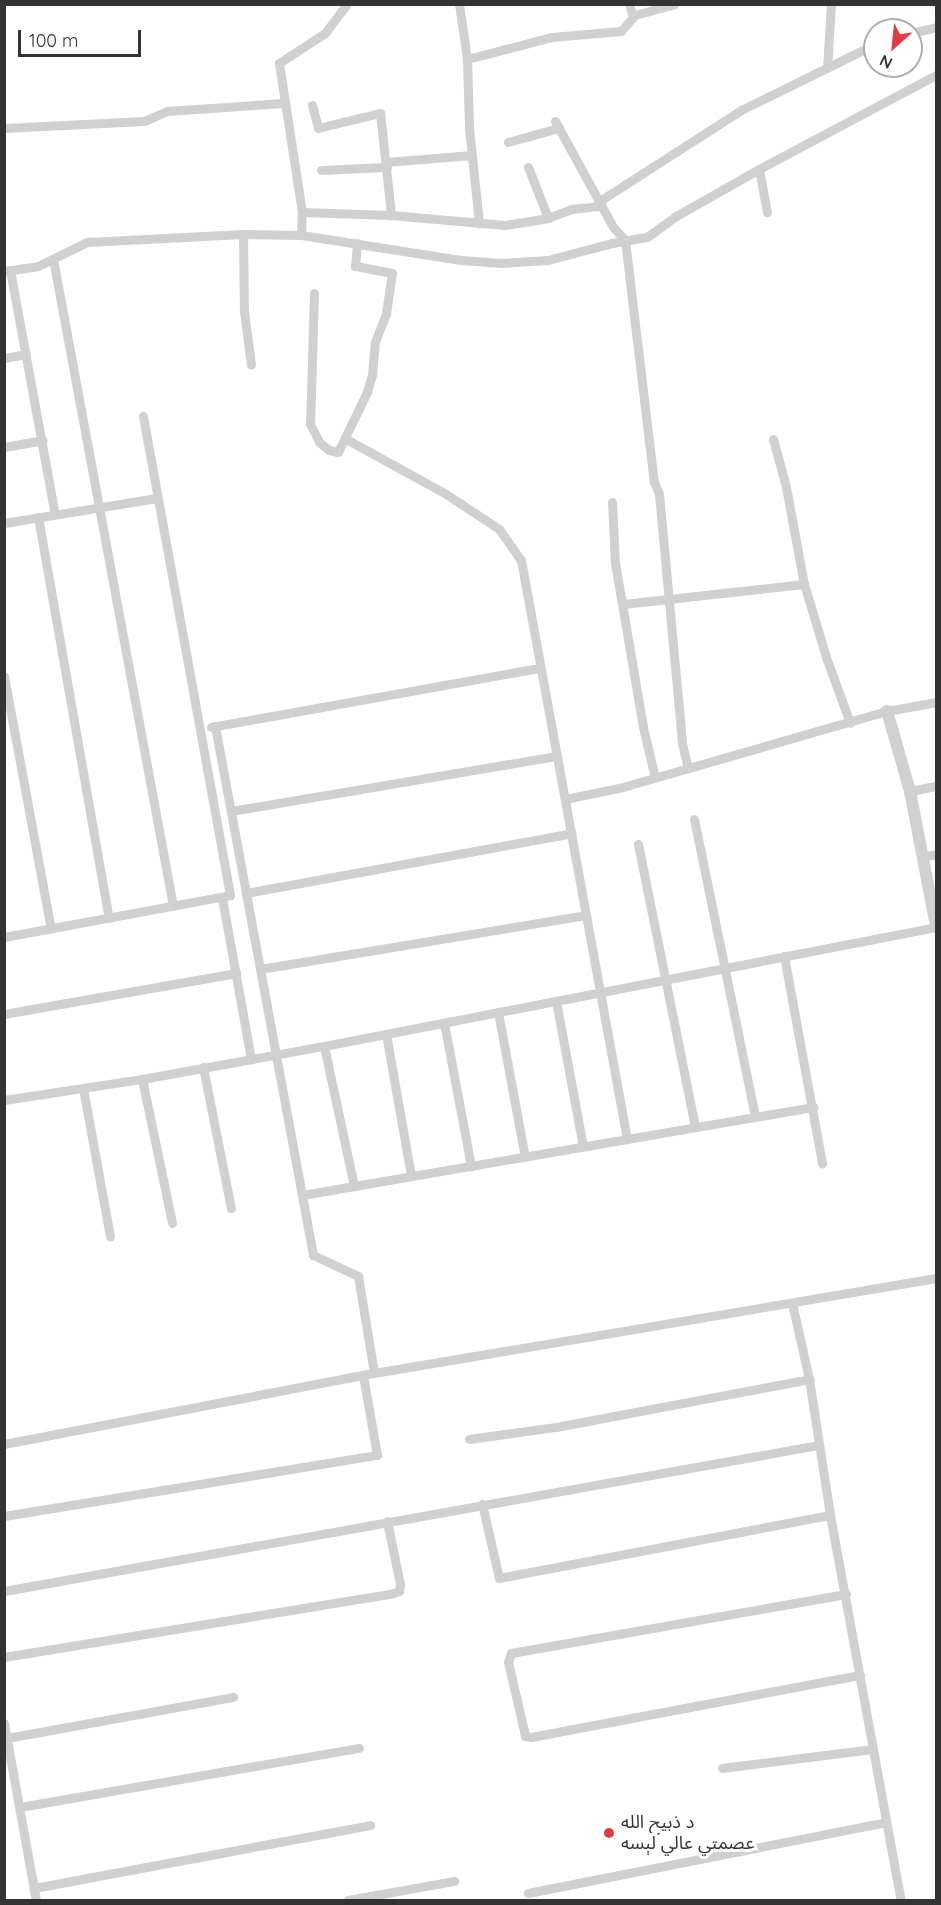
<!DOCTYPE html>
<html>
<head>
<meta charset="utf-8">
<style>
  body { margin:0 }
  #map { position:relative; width:941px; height:1905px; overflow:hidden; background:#fff; font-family:Quicksand,"Noto Sans Arabic",sans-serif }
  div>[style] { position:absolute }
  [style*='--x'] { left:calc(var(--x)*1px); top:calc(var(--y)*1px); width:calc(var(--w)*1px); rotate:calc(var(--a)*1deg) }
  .minor>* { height:9px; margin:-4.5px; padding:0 4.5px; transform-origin:4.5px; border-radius:4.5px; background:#d0d0d0 }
  .tertiary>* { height:12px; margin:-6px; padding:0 6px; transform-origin:6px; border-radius:6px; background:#d0d0d0 }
  .dots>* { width:16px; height:16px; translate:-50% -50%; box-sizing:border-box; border:3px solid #fff; border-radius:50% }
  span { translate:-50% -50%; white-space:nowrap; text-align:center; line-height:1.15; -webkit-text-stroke:6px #fff; paint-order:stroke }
  .poi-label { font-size:18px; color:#333 }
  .left { translate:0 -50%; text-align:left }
  .frame { position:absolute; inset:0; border:6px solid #333; pointer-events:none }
  .north { position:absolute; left:863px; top:18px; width:60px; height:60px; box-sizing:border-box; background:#fff; border:2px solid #adadad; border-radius:50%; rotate:207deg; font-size:16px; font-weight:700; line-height:24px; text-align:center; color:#333 }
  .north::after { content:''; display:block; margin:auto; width:21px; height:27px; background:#e63946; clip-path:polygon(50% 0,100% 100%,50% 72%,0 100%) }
  .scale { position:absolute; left:18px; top:30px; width:123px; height:27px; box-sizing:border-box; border:3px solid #333; border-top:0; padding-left:8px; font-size:18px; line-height:21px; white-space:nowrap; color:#333; -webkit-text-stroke:4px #fff; paint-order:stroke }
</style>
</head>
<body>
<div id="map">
  <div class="minor">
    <i style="--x:459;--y:4;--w:56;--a:81.7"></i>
    <i style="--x:467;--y:59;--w:69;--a:88.3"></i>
    <i style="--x:469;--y:128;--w:96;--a:84"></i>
    <i style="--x:629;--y:4;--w:14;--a:73"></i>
    <i style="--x:911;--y:33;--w:26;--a:-13"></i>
    <i style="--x:467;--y:59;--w:88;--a:-14.5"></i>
    <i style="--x:552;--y:37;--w:69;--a:-5"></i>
    <i style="--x:621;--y:31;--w:21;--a:-49"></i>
    <i style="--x:635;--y:15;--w:41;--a:-15.4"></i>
    <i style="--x:827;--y:68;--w:64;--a:-86.4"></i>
    <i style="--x:312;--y:105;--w:24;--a:75"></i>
    <i style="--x:318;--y:128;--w:64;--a:-13.6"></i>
    <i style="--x:380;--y:113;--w:103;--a:83.8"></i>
    <i style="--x:555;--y:121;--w:121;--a:61.3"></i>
    <i style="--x:613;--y:227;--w:18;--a:47"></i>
    <i style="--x:625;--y:240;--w:244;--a:83.2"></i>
    <i style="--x:654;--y:482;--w:13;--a:67"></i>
    <i style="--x:659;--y:494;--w:250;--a:84.7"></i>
    <i style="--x:682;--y:743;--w:26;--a:77"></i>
    <i style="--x:4;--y:128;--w:140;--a:-2.9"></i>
    <i style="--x:144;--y:121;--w:25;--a:-23"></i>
    <i style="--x:167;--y:111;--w:116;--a:-3.9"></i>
    <i style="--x:508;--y:142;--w:53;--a:-15.4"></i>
    <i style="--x:386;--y:162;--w:86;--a:-4.7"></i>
    <i style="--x:528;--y:167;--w:55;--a:68.6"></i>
    <i style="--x:759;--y:169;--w:44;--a:79.5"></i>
    <i style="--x:321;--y:170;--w:66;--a:-2.6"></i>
    <i style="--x:598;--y:202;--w:172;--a:-32.7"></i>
    <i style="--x:743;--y:109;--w:147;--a:-26.2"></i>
    <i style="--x:302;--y:212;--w:89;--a:1.9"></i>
    <i style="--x:391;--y:215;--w:114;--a:5"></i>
    <i style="--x:505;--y:225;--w:44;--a:-9.2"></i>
    <i style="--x:548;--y:218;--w:25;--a:-21"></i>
    <i style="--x:571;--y:209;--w:30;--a:-6"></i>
    <i style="--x:243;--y:234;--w:77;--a:89.3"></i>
    <i style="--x:244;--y:311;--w:54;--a:82.6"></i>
    <i style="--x:301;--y:235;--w:23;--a:-88"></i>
    <i style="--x:302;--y:212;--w:151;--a:-98.8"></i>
    <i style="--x:279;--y:63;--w:55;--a:-33.1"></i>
    <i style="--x:325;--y:33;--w:36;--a:-53"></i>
    <i style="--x:53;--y:259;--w:658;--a:79.49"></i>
    <i style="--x:10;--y:270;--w:248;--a:79.6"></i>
    <i style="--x:4;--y:271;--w:34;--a:-8"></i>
    <i style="--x:38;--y:266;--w:55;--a:-26.1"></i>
    <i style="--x:87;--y:242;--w:156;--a:-2.9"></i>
    <i style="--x:243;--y:234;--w:58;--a:1"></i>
    <i style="--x:301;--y:235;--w:162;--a:8.9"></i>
    <i style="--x:461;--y:260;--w:40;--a:4.3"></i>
    <i style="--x:501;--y:263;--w:47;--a:-3.7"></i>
    <i style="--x:548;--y:260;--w:66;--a:-14.9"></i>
    <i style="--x:612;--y:243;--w:36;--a:-10"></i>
    <i style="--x:647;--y:237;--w:36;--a:-36"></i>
    <i style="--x:676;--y:216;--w:95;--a:-29.5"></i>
    <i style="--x:759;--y:169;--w:200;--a:-28"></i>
    <i style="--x:314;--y:293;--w:131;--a:91.7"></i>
    <i style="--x:310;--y:424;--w:20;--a:63"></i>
    <i style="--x:319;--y:442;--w:13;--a:39"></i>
    <i style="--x:329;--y:450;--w:9;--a:13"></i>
    <i style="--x:338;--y:452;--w:67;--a:-64.2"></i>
    <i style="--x:367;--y:392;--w:18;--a:-74"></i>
    <i style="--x:372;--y:375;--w:33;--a:-85"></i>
    <i style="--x:375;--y:342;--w:31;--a:-69"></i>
    <i style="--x:386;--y:313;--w:40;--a:-81.5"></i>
    <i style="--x:392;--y:273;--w:38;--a:-169"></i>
    <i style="--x:355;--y:266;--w:23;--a:-85"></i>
    <i style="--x:4;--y:358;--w:22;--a:-10"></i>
    <i style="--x:346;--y:439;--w:114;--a:28.8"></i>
    <i style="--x:446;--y:494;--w:64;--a:33.4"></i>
    <i style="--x:499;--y:529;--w:38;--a:55"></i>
    <i style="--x:521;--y:560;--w:589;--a:79.63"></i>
    <i style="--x:773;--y:439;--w:50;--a:74.8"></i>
    <i style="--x:786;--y:487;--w:99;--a:79.5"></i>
    <i style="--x:804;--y:584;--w:76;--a:73.2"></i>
    <i style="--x:826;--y:657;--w:70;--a:70"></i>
    <i style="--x:4;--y:447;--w:39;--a:-10"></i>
    <i style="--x:612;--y:502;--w:61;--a:87.2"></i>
    <i style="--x:615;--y:563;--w:166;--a:80.3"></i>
    <i style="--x:643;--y:727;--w:52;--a:76.8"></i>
    <i style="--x:38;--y:517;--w:407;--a:80"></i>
    <i style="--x:4;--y:523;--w:155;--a:-9.3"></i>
    <i style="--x:623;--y:604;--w:182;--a:-6.3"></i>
    <i style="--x:4;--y:676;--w:257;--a:79.5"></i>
    <i style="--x:215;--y:726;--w:538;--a:79.5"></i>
    <i style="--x:313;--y:1255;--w:50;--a:25"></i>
    <i style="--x:358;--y:1276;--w:98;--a:80.6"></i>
    <i style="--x:211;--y:727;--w:334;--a:-10.2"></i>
    <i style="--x:910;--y:791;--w:26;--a:-11"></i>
    <i style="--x:565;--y:799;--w:59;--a:-11.7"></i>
    <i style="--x:623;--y:787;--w:275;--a:-16.1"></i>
    <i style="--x:887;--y:711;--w:50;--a:-10.4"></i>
    <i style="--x:231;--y:811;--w:329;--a:-9.6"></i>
    <i style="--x:694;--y:819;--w:304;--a:78.4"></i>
    <i style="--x:638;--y:844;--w:289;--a:78.6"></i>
    <i style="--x:922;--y:857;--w:14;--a:-12"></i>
    <i style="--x:246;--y:893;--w:331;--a:-10.4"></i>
    <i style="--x:222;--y:898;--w:164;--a:79.8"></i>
    <i style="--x:4;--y:937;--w:230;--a:-10.5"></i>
    <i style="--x:230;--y:895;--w:487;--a:-100.3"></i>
    <i style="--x:784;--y:956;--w:211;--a:79.6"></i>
    <i style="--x:260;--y:969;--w:330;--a:-9.4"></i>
    <i style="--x:556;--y:1001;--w:148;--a:79.5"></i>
    <i style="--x:498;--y:1012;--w:147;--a:79.5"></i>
    <i style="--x:4;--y:1014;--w:236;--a:-10"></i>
    <i style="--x:444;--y:1023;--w:146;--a:79.3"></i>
    <i style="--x:386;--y:1034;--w:144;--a:80"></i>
    <i style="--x:324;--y:1046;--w:143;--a:77.9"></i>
    <i style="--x:203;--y:1067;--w:144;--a:78.8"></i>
    <i style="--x:142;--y:1079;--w:147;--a:78.2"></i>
    <i style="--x:83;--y:1088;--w:151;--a:79.7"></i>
    <i style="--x:4;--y:1100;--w:140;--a:-8.7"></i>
    <i style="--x:142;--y:1079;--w:185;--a:-10.3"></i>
    <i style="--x:324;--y:1046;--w:623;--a:-11"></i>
    <i style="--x:302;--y:1195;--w:519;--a:-9.77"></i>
    <i style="--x:792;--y:1303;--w:78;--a:77.4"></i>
    <i style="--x:809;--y:1379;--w:138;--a:81.2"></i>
    <i style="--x:830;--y:1515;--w:391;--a:79.6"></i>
    <i style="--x:469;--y:1439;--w:88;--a:-7.9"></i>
    <i style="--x:556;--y:1427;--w:258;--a:-10.7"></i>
    <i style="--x:4;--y:1444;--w:377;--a:-10.9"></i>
    <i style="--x:374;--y:1373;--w:570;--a:-9.59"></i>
    <i style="--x:482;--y:1504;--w:76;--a:77.1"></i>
    <i style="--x:499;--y:1578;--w:337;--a:-10.8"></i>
    <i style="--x:4;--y:1516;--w:378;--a:-9.3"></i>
    <i style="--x:377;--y:1455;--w:80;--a:-100"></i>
    <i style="--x:4;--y:1591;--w:828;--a:-10.16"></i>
    <i style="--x:846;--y:1594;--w:340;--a:170"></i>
    <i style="--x:511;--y:1653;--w:9;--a:108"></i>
    <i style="--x:508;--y:1662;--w:71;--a:76.9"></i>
    <i style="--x:524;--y:1731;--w:5;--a:79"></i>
    <i style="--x:525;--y:1736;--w:6;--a:9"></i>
    <i style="--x:531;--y:1737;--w:335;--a:-10.7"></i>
    <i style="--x:4;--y:1657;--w:394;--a:-9.3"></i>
    <i style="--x:393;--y:1593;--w:6;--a:-18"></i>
    <i style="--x:399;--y:1591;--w:7;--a:-82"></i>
    <i style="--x:400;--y:1584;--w:64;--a:-101.7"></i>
    <i style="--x:4;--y:1723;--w:180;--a:79.8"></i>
    <i style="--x:7;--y:1738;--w:230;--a:-10.3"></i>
    <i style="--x:722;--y:1768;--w:152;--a:-7.2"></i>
    <i style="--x:20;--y:1807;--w:344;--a:-9.9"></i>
    <i style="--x:34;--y:1888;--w:342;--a:-10.6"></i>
    <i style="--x:528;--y:1893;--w:365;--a:-11.2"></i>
    <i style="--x:348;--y:1900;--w:108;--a:-10.2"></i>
  </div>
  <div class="tertiary">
    <i style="--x:887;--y:711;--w:83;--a:74"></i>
    <i style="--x:910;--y:791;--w:137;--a:79.1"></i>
  </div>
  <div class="dots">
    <i style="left:609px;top:1833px;background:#e63946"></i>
  </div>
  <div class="poi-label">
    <span class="left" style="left:621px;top:1833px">د ذبیح الله<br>عصمتي عالي لېسه</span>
  </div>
  <div class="frame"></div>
  <div class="north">N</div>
  <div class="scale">100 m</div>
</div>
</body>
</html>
